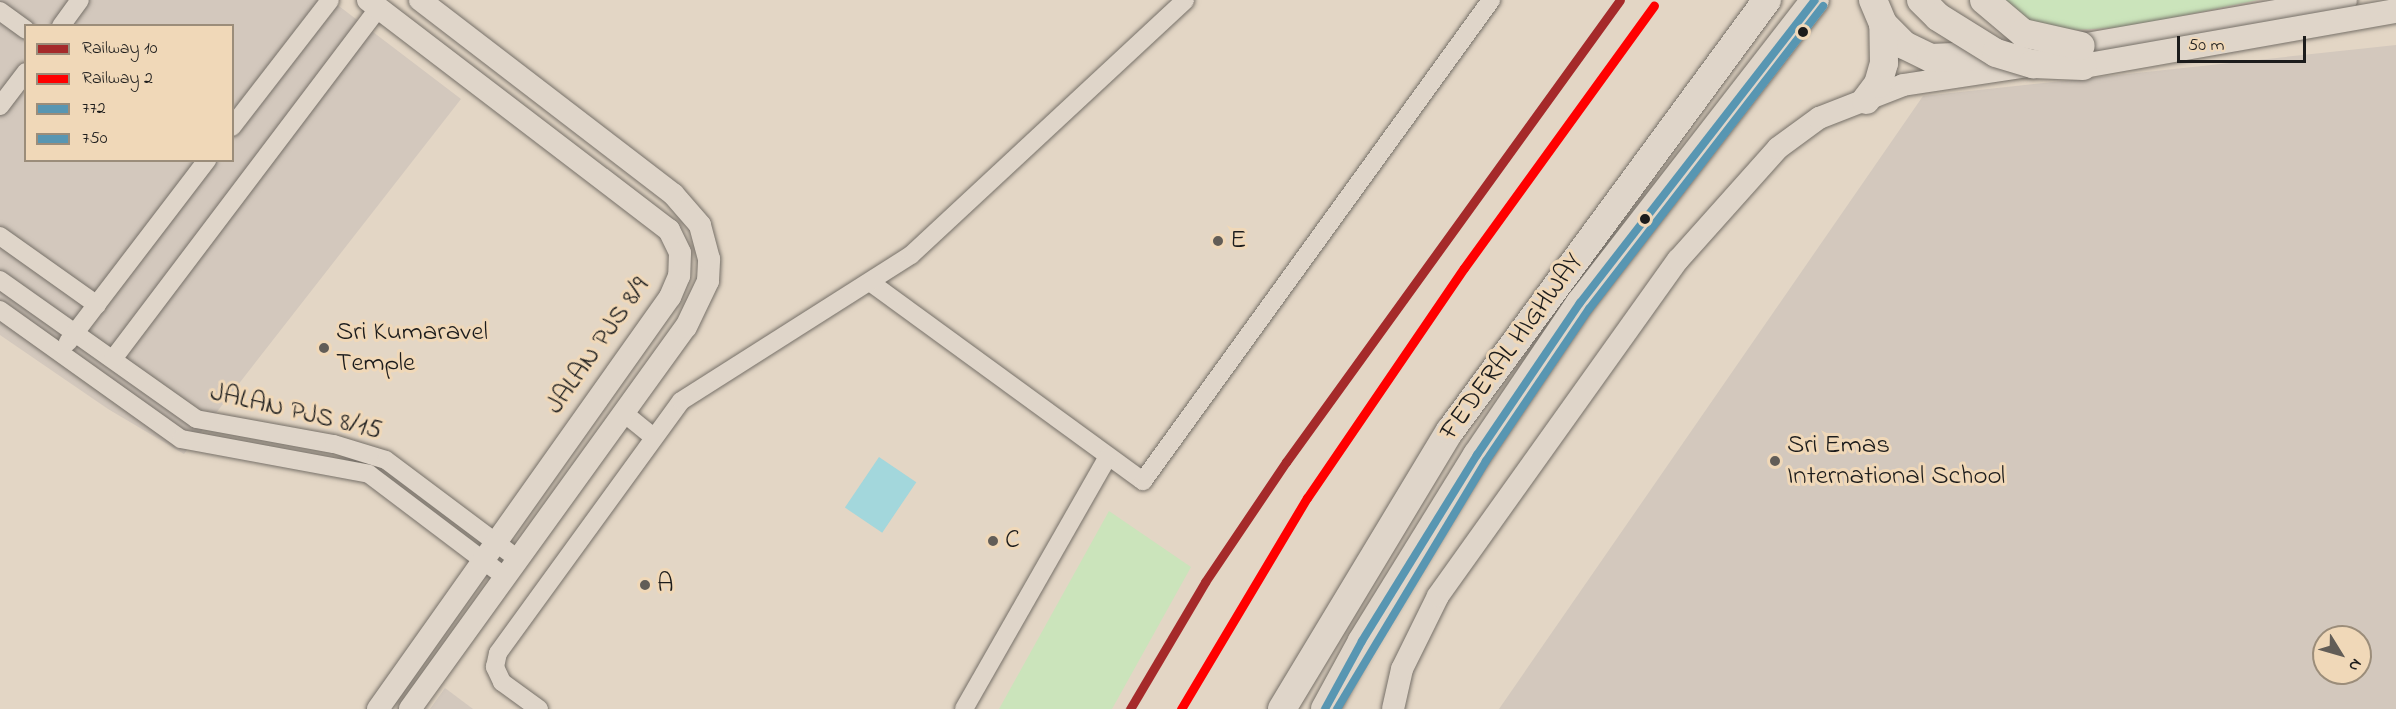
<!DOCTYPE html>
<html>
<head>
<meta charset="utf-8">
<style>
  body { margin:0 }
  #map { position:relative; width:2396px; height:709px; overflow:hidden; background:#e3d6c5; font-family:"Indie Flower",sans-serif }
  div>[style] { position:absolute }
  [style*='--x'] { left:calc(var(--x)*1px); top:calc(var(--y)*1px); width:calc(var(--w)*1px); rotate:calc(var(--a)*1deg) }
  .built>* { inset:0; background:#d3c8bd }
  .green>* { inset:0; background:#cbe4bb }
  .water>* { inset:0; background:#a3d7dc; transform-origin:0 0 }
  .roads { filter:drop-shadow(0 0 2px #767068) drop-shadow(0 0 2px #767068) }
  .minor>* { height:18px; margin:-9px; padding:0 9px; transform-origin:9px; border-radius:9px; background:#dfd5c9 }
  .tertiary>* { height:22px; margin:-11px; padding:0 11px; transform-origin:11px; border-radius:11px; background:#dfd5c9 }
  .secondary>* { height:24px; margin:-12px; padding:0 12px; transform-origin:12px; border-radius:12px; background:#dfd5c9 }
  .trunk>* { height:28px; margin:-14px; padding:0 14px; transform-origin:14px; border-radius:14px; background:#dfd5c9 }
  .bridges { filter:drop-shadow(0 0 2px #767068) drop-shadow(0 0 2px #767068) }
  .secondary-bridge>* { height:24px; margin:-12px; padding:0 12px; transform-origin:12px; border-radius:12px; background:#dfd5c9 }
  .trunk-bridge>* { height:28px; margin:-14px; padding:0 14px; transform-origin:14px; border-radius:14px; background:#dfd5c9 }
  .bus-1>* { height:8px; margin:-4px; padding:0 4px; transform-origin:4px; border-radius:4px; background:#5896b2 }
  .bus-2>* { height:8px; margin:-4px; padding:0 4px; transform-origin:4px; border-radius:4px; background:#5896b2 }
  .rail-1>* { height:9px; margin:-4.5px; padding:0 4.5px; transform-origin:4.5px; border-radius:4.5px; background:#a52a2a }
  .rail-2>* { height:9px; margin:-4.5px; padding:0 4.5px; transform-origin:4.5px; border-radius:4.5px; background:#f00 }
  .dots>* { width:16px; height:16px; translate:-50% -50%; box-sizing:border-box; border:3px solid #f0d8b8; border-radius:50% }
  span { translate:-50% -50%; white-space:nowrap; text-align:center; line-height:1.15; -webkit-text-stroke:6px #f0d8b8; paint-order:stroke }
  .poi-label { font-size:27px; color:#1c1c1c }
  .left { translate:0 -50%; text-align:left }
  .street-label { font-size:27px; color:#1c1c1c }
  .legend { position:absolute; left:24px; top:24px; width:210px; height:138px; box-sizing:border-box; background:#f0d8b8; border:2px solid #9b8d7a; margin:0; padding:8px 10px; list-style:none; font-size:18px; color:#1c1c1c }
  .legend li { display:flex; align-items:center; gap:12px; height:30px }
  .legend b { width:30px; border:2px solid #9b8d7a }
  .north { position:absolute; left:2312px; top:625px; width:60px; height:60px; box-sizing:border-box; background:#f0d8b8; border:2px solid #9b8d7a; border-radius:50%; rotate:127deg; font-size:16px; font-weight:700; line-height:24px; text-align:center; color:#1c1c1c }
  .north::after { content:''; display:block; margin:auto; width:21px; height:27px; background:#625d57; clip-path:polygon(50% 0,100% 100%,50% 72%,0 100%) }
  .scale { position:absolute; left:2177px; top:36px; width:129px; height:27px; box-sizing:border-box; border:3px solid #1c1c1c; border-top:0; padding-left:8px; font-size:18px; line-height:21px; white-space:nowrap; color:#1c1c1c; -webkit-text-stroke:4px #f0d8b8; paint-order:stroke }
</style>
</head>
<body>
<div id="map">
  <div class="built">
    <i style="clip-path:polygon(evenodd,0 0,331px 0,461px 99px,184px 454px,108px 409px,0 335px,0 0,26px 26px,232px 26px,232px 160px,26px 160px,26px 26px)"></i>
    <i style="clip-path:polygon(evenodd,2396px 45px,2396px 709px,1499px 709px,1923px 96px,2396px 45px,2324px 637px,2360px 637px,2360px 673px,2324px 673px,2324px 637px)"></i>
    <i style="clip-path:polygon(445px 688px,473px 709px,430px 709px)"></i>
  </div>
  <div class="green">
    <i style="clip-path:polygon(1999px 0,2258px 0,2129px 27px,2076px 30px,2041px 26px,2014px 15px)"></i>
    <i style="clip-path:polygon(1109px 511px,1191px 567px,1112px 709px,999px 709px)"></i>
  </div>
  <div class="water">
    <i style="left:879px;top:457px;width:45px;height:61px;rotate:34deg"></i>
  </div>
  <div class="roads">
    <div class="minor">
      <i style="--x:0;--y:11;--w:32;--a:36"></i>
      <i style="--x:61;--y:26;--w:32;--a:-54"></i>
      <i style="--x:0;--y:106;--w:43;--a:-52.6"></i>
      <i style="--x:232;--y:127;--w:160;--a:-52.3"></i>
      <i style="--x:0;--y:236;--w:119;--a:35.4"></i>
      <i style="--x:0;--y:280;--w:240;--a:35.3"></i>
      <i style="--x:196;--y:419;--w:140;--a:10.3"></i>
      <i style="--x:334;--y:444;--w:54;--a:17.1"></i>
      <i style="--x:386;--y:460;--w:165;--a:36.9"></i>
      <i style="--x:870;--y:282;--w:338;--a:36.1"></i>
      <i style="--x:1143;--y:481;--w:594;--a:-54.11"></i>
      <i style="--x:0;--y:310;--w:222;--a:35.5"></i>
      <i style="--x:181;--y:439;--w:191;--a:10.5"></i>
      <i style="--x:369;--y:474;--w:171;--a:37.1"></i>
      <i style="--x:68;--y:342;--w:229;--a:-52.6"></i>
      <i style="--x:113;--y:359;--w:440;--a:-52.9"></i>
      <i style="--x:625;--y:414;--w:35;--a:39"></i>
      <i style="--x:539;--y:709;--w:46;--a:-143.9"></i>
      <i style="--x:502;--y:682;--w:17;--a:-115"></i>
      <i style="--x:495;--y:667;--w:14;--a:-78"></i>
      <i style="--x:498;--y:653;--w:311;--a:-54"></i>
      <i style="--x:681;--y:401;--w:272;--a:-32.4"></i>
      <i style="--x:911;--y:255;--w:374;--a:-42.9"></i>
      <i style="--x:964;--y:709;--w:290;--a:-60.3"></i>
    </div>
    <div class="tertiary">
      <i style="--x:368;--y:0;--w:379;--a:37.4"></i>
      <i style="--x:669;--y:230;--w:25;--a:64"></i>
      <i style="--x:680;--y:253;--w:23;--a:92"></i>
      <i style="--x:679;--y:276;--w:23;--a:113"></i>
      <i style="--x:670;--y:297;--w:505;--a:125.33"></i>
      <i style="--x:410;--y:709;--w:471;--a:-54.2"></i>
      <i style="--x:686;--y:327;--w:51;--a:-64.4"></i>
      <i style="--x:708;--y:281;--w:22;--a:-87"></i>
      <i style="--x:709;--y:259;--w:35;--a:-105"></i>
      <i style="--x:700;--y:225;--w:41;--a:-131.1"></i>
      <i style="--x:673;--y:194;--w:319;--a:-142.5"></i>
      <i style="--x:1393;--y:709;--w:41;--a:-77.3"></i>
      <i style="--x:1402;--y:669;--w:81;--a:-63.7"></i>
      <i style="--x:1438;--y:596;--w:413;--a:-54.5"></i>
      <i style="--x:1678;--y:260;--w:150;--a:-48.2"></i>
      <i style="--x:1778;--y:148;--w:51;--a:-36.2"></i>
      <i style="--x:1819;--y:118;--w:90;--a:-21.4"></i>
      <i style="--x:1903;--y:85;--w:132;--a:-8.7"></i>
    </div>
    <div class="secondary">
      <i style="--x:2081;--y:46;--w:268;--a:-9.9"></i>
    </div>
    <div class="trunk">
      <i style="--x:1873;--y:0;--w:26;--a:67"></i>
      <i style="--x:1883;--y:24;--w:30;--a:45"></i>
      <i style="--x:1904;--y:45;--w:30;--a:26"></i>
      <i style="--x:1931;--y:58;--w:44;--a:-2.6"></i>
      <i style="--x:1866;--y:100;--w:20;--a:-53"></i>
      <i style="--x:1878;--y:84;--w:22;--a:-74"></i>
      <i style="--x:1884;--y:63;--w:39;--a:-91"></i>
      <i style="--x:1282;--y:709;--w:325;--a:-58.9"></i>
      <i style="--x:1450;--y:431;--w:535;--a:-53.67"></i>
      <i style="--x:1325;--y:709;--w:77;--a:-61.4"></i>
      <i style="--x:1362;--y:641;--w:219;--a:-58.3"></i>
      <i style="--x:1477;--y:455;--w:184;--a:-55.9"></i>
      <i style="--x:1580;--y:303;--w:383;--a:-52.2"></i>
    </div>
  </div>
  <div class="bridges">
    <div class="secondary-bridge">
      <i style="--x:2083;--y:66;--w:318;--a:-10"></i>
    </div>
    <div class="trunk-bridge">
      <i style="--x:1921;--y:0;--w:24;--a:45"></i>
      <i style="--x:1938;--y:17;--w:68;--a:31.8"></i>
      <i style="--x:1996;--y:53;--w:39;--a:17"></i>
      <i style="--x:2033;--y:64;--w:50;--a:2.3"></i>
      <i style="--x:1984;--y:0;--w:51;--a:40.2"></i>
      <i style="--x:2023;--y:33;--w:59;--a:12.6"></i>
    </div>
  </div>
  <div class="bus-1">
    <i style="--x:1325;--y:709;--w:77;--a:-61.4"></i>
    <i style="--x:1362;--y:641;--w:219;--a:-58.3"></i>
    <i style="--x:1477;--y:455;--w:184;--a:-55.9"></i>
    <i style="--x:1580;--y:303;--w:383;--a:-52.2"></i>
  </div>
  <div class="bus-2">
    <i style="--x:1337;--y:709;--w:289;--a:-59"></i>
    <i style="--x:1486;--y:461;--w:184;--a:-55.9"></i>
    <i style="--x:1589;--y:309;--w:383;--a:-52.3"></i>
  </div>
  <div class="rail-1">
    <i style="--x:1130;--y:709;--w:147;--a:-59.4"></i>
    <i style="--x:1205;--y:582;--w:145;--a:-56"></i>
    <i style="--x:1286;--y:462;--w:570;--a:-54.14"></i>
  </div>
  <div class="rail-2">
    <i style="--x:1181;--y:709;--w:246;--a:-59.2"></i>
    <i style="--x:1307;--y:498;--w:278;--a:-55.7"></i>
    <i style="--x:1464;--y:268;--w:324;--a:-54.1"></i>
  </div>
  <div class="dots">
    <i style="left:1803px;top:32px;background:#1c1c1c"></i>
    <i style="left:1645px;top:219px;background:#1c1c1c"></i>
    <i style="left:1218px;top:241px;background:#625d57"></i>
    <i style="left:324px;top:348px;background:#625d57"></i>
    <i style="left:1775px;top:461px;background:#625d57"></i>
    <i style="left:993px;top:541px;background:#625d57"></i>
    <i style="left:645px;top:585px;background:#625d57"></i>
  </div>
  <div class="poi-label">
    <span class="left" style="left:1230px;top:241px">E</span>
    <span class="left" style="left:336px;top:348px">Sri Kumaravel<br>Temple</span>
    <span class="left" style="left:1787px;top:461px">Sri Emas<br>International School</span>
    <span class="left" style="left:1005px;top:541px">C</span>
    <span class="left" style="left:657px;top:585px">A</span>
  </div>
  <div class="street-label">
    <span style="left:598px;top:346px;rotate:-55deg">JALAN PJS 8/9</span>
    <span style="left:1512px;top:347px;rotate:-54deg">FEDERAL HIGHWAY</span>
    <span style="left:296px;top:412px;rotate:13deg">JALAN PJS 8/15</span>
  </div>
  <ul class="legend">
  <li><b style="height:8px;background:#a52a2a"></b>Railway 10</li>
  <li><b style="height:8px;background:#f00"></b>Railway 2</li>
  <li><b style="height:8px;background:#5896b2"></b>772</li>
  <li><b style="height:8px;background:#5896b2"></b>750</li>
  </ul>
  <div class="north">N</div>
  <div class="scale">50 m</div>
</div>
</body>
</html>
